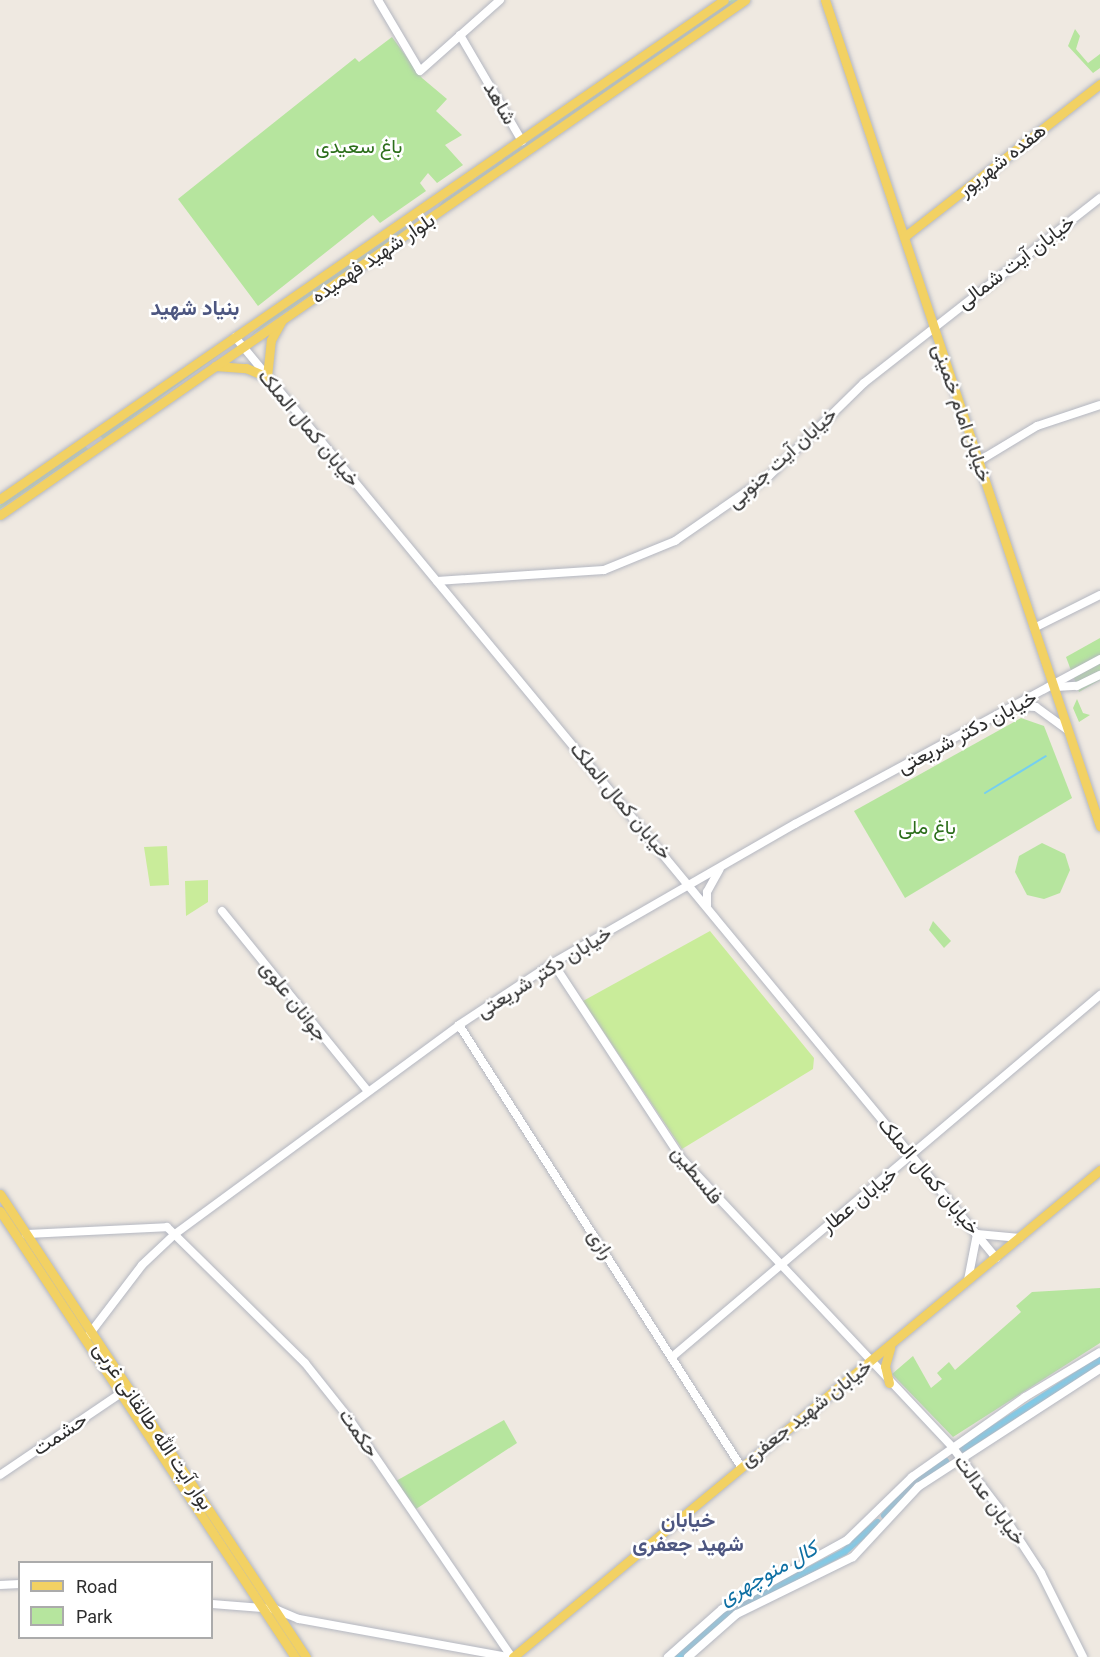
<!DOCTYPE html>
<html>
<head>
<meta charset="utf-8">
<style>
  body { margin:0 }
  #map { position:relative; width:1100px; height:1657px; overflow:hidden; background:#efe9e1; font-family:Roboto,Vazirmatn,sans-serif }
  div>[style] { position:absolute }
  [style*='--x'] { left:calc(var(--x)*1px); top:calc(var(--y)*1px); width:calc(var(--w)*1px); rotate:calc(var(--a)*1deg) }
  .green>* { inset:0; background:#b6e59e }
  .pitch>* { inset:0; background:#c9ec9a }
  .stream>* { height:2px; margin:-1px; padding:0 1px; transform-origin:1px; border-radius:1px; background:#75cff0 }
  .canal>* { height:7px; margin:-3.5px; padding:0 3.5px; transform-origin:3.5px; border-radius:3.5px; background:#75cff0 }
  .roads { filter:drop-shadow(0 0 2px #b4b7c1) drop-shadow(0 0 2px #b4b7c1) }
  .secondary>* { height:8px; margin:-4px; padding:0 4px; transform-origin:4px; border-radius:4px; background:#fff }
  .primary>* { height:9px; margin:-4.5px; padding:0 4.5px; transform-origin:4.5px; border-radius:4.5px; background:#f2d163 }
  span { translate:-50% -50%; white-space:nowrap; text-align:center; line-height:1.15; -webkit-text-stroke:5px #fff; paint-order:stroke }
  .street-label { font-size:20px; color:#2e2e2e }
  .park-label { font-size:20px; color:#2c6e1b }
  .neighbourhood-label { font-size:21px; color:#4d5680; font-weight:700 }
  .water-label { font-size:21px; color:#0d6fa3; font-style:italic }
  .legend { position:absolute; left:18px; top:1561px; width:195px; height:78px; box-sizing:border-box; background:#fff; border:2px solid #ababab; margin:0; padding:8px 10px; list-style:none; font-size:18px; color:#2e2e2e }
  .legend li { display:flex; align-items:center; gap:12px; height:30px }
  .legend b { width:30px; border:2px solid #ababab }
</style>
</head>
<body>
<div id="map">
  <div class="green">
    <i style="clip-path:polygon(731px 0,738px 0,436px 210px,443px 201px)"></i>
    <i style="clip-path:polygon(1075px 29px,1080px 36px,1076px 49px,1088px 63px,1100px 54px,1100px 68px,1093px 73px,1068px 46px)"></i>
    <i style="clip-path:polygon(392px 37px,422px 78px,447px 99px,436px 111px,462px 135px,445px 145px,463px 165px,437px 183px,428px 173px,420px 183px,426px 191px,380px 223px,373px 215px,258px 306px,178px 199px,355px 58px,359px 62px)"></i>
    <i style="clip-path:polygon(416px 220px,399px 235px,250px 336px,270px 318px)"></i>
    <i style="clip-path:polygon(227px 349px,103px 439px,100px 436px,205px 363px)"></i>
    <i style="clip-path:polygon(85px 446px,88px 449px,0 509px,0 505px)"></i>
    <i style="clip-path:polygon(1100px 638px,1100px 680px,1079px 692px,1066px 657px)"></i>
    <i style="clip-path:polygon(1077px 699px,1083px 713px,1090px 715px,1079px 722px,1073px 708px)"></i>
    <i style="clip-path:polygon(1021px 718px,1044px 726px,1072px 798px,905px 898px,854px 811px)"></i>
    <i style="clip-path:polygon(1042px 843px,1065px 854px,1070px 870px,1060px 893px,1044px 899px,1027px 895px,1015px 872px,1019px 856px)"></i>
    <i style="clip-path:polygon(933px 921px,951px 941px,944px 948px,929px 930px)"></i>
    <i style="clip-path:polygon(1100px 1288px,1100px 1343px,953px 1437px,892px 1374px,913px 1356px,931px 1388px,942px 1379px,937px 1373px,949px 1362px,955px 1370px,1021px 1312px,1016px 1306px,1032px 1292px)"></i>
    <i style="clip-path:polygon(504px 1420px,517px 1443px,416px 1509px,396px 1481px)"></i>
  </div>
  <div class="pitch">
    <i style="clip-path:polygon(167px 846px,169px 885px,150px 886px,144px 847px)"></i>
    <i style="clip-path:polygon(208px 880px,208px 902px,186px 916px,185px 881px)"></i>
    <i style="clip-path:polygon(710px 931px,814px 1058px,813px 1069px,682px 1149px,583px 1001px)"></i>
  </div>
  <div class="stream">
    <i style="--x:985;--y:793;--w:71;--a:-31.2"></i>
  </div>
  <div class="canal">
    <i style="--x:961;--y:1449;--w:166;--a:-32.9"></i>
    <i style="--x:884;--y:1515;--w:43;--a:-48.8"></i>
    <i style="--x:912;--y:1483;--w:40;--a:-34"></i>
    <i style="--x:678;--y:1657;--w:67;--a:-42"></i>
    <i style="--x:728;--y:1612;--w:131;--a:-27.7"></i>
    <i style="--x:844;--y:1551;--w:44;--a:-41.3"></i>
  </div>
  <div class="roads">
    <div class="secondary">
      <i style="--x:378;--y:0;--w:82;--a:59.4"></i>
      <i style="--x:420;--y:71;--w:107;--a:-41.6"></i>
      <i style="--x:460;--y:35;--w:123;--a:59.7"></i>
      <i style="--x:235;--y:337;--w:1195;--a:50.43"></i>
      <i style="--x:979;--y:461;--w:68;--a:-31.1"></i>
      <i style="--x:1037;--y:426;--w:66;--a:-18.4"></i>
      <i style="--x:437;--y:581;--w:167;--a:-3.8"></i>
      <i style="--x:604;--y:570;--w:77;--a:-22.2"></i>
      <i style="--x:675;--y:541;--w:114;--a:-34.7"></i>
      <i style="--x:769;--y:476;--w:133;--a:-44.4"></i>
      <i style="--x:864;--y:383;--w:300;--a:-38.1"></i>
      <i style="--x:1034;--y:628;--w:74;--a:-26.6"></i>
      <i style="--x:1055;--y:687;--w:22;--a:-3"></i>
      <i style="--x:1077;--y:686;--w:25;--a:-26"></i>
      <i style="--x:1016;--y:706;--w:20;--a:3"></i>
      <i style="--x:1036;--y:707;--w:39;--a:36"></i>
      <i style="--x:707;--y:906;--w:14;--a:-90"></i>
      <i style="--x:707;--y:892;--w:26;--a:-61"></i>
      <i style="--x:222;--y:911;--w:230;--a:51"></i>
      <i style="--x:553;--y:963;--w:233;--a:56.7"></i>
      <i style="--x:681;--y:1158;--w:398;--a:46.8"></i>
      <i style="--x:953;--y:1448;--w:74;--a:52.7"></i>
      <i style="--x:998;--y:1507;--w:79;--a:56.9"></i>
      <i style="--x:1041;--y:1573;--w:94;--a:63.4"></i>
      <i style="--x:459;--y:1025;--w:522;--a:57.44"></i>
      <i style="--x:26;--y:1234;--w:141;--a:-2.8"></i>
      <i style="--x:167;--y:1227;--w:194;--a:44.6"></i>
      <i style="--x:305;--y:1363;--w:69;--a:51.5"></i>
      <i style="--x:348;--y:1417;--w:291;--a:55.7"></i>
      <i style="--x:968;--y:1280;--w:47;--a:-78.9"></i>
      <i style="--x:977;--y:1234;--w:43;--a:5.3"></i>
      <i style="--x:88;--y:1336;--w:89;--a:-52.7"></i>
      <i style="--x:142;--y:1265;--w:45;--a:-43.2"></i>
      <i style="--x:175;--y:1234;--w:353;--a:-36.3"></i>
      <i style="--x:459;--y:1025;--w:113;--a:-33.4"></i>
      <i style="--x:553;--y:963;--w:279;--a:-29.9"></i>
      <i style="--x:795;--y:824;--w:347;--a:-28.4"></i>
      <i style="--x:672;--y:1357;--w:561;--a:-40.22"></i>
      <i style="--x:0;--y:1475;--w:146;--a:-34.1"></i>
      <i style="--x:0;--y:1585;--w:20;--a:-3"></i>
      <i style="--x:212;--y:1604;--w:63;--a:4.5"></i>
      <i style="--x:275;--y:1609;--w:26;--a:23"></i>
      <i style="--x:299;--y:1619;--w:212;--a:10.3"></i>
      <i style="--x:668;--y:1657;--w:72;--a:-41.6"></i>
      <i style="--x:722;--y:1609;--w:143;--a:-28.9"></i>
      <i style="--x:847;--y:1540;--w:91;--a:-44.1"></i>
      <i style="--x:912;--y:1477;--w:138;--a:-35.3"></i>
      <i style="--x:1025;--y:1397;--w:87;--a:-31"></i>
      <i style="--x:688;--y:1657;--w:65;--a:-41.3"></i>
      <i style="--x:737;--y:1614;--w:129;--a:-26.2"></i>
      <i style="--x:853;--y:1557;--w:96;--a:-47.1"></i>
      <i style="--x:918;--y:1487;--w:217;--a:-33"></i>
    </div>
    <div class="primary">
      <i style="--x:825;--y:0;--w:871;--a:71.59"></i>
      <i style="--x:904;--y:237;--w:249;--a:-38"></i>
      <i style="--x:215;--y:366;--w:31;--a:4"></i>
      <i style="--x:246;--y:368;--w:23;--a:23"></i>
      <i style="--x:267;--y:377;--w:37;--a:-84"></i>
      <i style="--x:271;--y:340;--w:21;--a:-61"></i>
      <i style="--x:0;--y:499;--w:879;--a:-34.58"></i>
      <i style="--x:0;--y:515;--w:906;--a:-34.66"></i>
      <i style="--x:0;--y:1194;--w:555;--a:56.54"></i>
      <i style="--x:0;--y:1211;--w:535;--a:56.52"></i>
      <i style="--x:889;--y:1383;--w:17;--a:-103"></i>
      <i style="--x:885;--y:1366;--w:19;--a:-74"></i>
      <i style="--x:513;--y:1657;--w:763;--a:-39.68"></i>
    </div>
  </div>
  <div class="street-label">
    <span style="left:500px;top:103px;rotate:60deg">شاهد</span>
    <span style="left:1002px;top:160px;rotate:-38deg">هفده شهریور</span>
    <span style="left:373px;top:258px;rotate:-34deg">بلوار شهید فهمیده</span>
    <span style="left:1016px;top:262px;rotate:-37deg">خیابان آیت شمالی</span>
    <span style="left:962px;top:413px;rotate:71deg">خیابان امام خمینی</span>
    <span style="left:309px;top:428px;rotate:50deg">خیابان کمال الملک</span>
    <span style="left:782px;top:458px;rotate:-42deg">خیابان آیت جنوبی</span>
    <span style="left:967px;top:732px;rotate:-28deg">خیابان دکتر شریعتی</span>
    <span style="left:621px;top:801px;rotate:50deg">خیابان کمال الملک</span>
    <span style="left:544px;top:972px;rotate:-32deg">خیابان دکتر شریعتی</span>
    <span style="left:294px;top:1001px;rotate:52deg">جوانان علوی</span>
    <span style="left:697px;top:1175px;rotate:51deg">فلسطین</span>
    <span style="left:929px;top:1176px;rotate:50deg">خیابان کمال الملک</span>
    <span style="left:859px;top:1200px;rotate:-39deg">خیابان عطار</span>
    <span style="left:601px;top:1244px;rotate:57deg">رازی</span>
    <span style="left:806px;top:1413px;rotate:-38deg">خیابان شهید جعفری</span>
    <span style="left:153px;top:1426px;rotate:56deg">بوار آیت الله طالقانی غربی</span>
    <span style="left:359px;top:1433px;rotate:55deg">حکمت</span>
    <span style="left:60px;top:1434px;rotate:-34deg">حشمت</span>
    <span style="left:990px;top:1500px;rotate:54deg">خیابان عدالت</span>
  </div>
  <div class="park-label">
    <span style="left:359px;top:146px">باغ سعیدی</span>
    <span style="left:927px;top:827px">باغ ملی</span>
  </div>
  <div class="neighbourhood-label">
    <span style="left:195px;top:308px">بنیاد شهید</span>
    <span style="left:688px;top:1532px">خیابان<br>شهید جعفری</span>
  </div>
  <div class="water-label">
    <span style="left:768px;top:1573px;rotate:-29deg">کال منوچهری</span>
  </div>
  <ul class="legend">
  <li><b style="height:8px;background:#f2d163"></b>Road</li>
  <li><b style="height:16px;background:#b6e59e"></b>Park</li>
  </ul>
</div>
</body>
</html>
